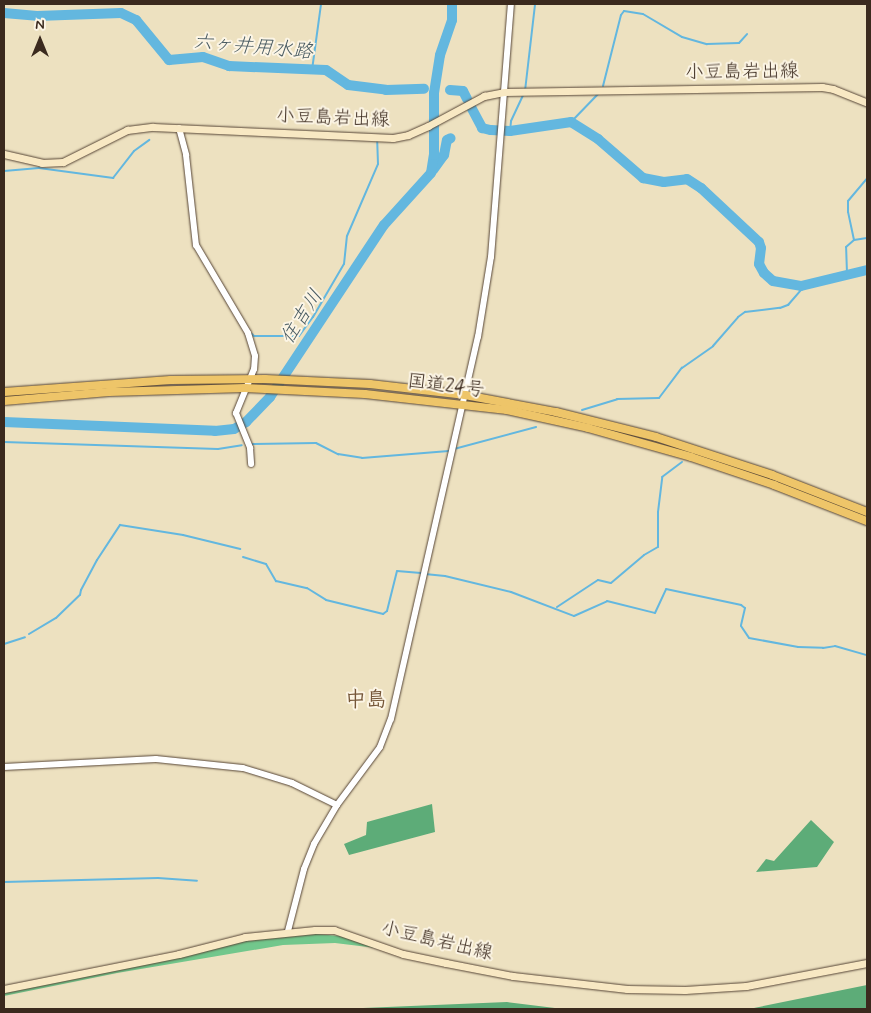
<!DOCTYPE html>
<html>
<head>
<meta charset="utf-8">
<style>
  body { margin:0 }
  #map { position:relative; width:871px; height:1013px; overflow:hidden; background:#ede1c0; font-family:Mynerve,"Klee One",sans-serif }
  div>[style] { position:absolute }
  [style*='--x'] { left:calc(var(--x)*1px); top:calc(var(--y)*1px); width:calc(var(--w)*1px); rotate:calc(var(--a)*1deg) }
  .green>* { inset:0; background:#72c78c }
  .forest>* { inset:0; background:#5dac78 }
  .stream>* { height:2px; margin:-1px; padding:0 1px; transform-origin:1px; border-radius:1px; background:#63b7df }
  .river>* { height:10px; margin:-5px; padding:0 5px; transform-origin:5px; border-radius:5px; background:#63b7df }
  .roads { filter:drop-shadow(0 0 1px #564536) drop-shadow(0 0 1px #564536) }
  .tertiary>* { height:6px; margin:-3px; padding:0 3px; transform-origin:3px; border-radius:3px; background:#fff }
  .secondary>* { height:7px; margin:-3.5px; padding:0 3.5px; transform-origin:3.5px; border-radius:3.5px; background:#f8e8c3 }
  .trunk>* { height:8px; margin:-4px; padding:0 4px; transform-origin:4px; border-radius:4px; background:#eec569 }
  span { translate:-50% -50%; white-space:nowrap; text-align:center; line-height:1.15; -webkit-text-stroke:4px #fcf5e5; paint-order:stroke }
  .street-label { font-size:19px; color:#3b2a1e }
  .water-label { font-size:20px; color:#495b62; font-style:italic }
  .quarter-label { font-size:21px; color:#755638; font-weight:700 }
  .frame { position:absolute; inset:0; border:5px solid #3b2a1e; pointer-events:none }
  .north { position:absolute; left:15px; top:15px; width:50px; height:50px; -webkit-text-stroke:4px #fcf5e5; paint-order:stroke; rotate:0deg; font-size:14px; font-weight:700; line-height:20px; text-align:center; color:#3b2a1e }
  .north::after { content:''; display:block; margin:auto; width:18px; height:22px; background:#3b2a1e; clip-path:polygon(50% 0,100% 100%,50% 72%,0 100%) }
</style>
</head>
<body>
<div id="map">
  <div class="green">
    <i style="clip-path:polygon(316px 934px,340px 936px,376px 948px,335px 943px,283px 945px,117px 973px,4px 996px,4px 992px,227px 943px)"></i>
  </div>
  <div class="forest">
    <i style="clip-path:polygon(432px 804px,435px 832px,349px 855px,344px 844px,366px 835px,367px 822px)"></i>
    <i style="clip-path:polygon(811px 820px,834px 842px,817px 867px,756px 872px,766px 859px,774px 861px)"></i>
    <i style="clip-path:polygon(867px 985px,867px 1009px,749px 1009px)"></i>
    <i style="clip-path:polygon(507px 1002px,563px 1009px,339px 1009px)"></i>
  </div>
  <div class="stream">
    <i style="--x:312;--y:70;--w:67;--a:-82.2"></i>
    <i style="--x:603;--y:86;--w:73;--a:-75.8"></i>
    <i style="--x:621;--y:15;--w:5;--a:-53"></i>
    <i style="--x:624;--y:11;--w:19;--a:9"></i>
    <i style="--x:643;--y:14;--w:45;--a:30.5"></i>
    <i style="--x:682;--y:37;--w:26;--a:16"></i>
    <i style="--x:707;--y:44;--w:32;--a:-2"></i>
    <i style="--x:739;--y:43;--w:12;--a:-48"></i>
    <i style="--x:525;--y:91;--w:88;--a:-83.4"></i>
    <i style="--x:571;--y:122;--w:40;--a:-46"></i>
    <i style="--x:510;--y:131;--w:10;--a:-84"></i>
    <i style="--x:511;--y:121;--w:29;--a:-65"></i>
    <i style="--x:4;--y:171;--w:35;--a:-5"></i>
    <i style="--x:39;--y:168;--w:75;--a:7.7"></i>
    <i style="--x:113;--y:178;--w:34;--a:-52"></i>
    <i style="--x:134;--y:151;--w:19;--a:-36"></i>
    <i style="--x:854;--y:240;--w:29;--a:-102"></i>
    <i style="--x:848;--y:212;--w:11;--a:-90"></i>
    <i style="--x:848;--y:201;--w:30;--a:-50"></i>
    <i style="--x:847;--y:273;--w:26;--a:-92"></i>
    <i style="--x:846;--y:247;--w:11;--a:-41"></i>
    <i style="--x:854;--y:240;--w:13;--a:-9"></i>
    <i style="--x:252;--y:334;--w:3;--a:45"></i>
    <i style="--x:254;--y:336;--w:45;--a:0"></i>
    <i style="--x:299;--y:336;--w:24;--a:-54"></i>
    <i style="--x:313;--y:317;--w:61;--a:-59.7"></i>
    <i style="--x:344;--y:264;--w:28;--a:-84"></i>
    <i style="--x:347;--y:236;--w:78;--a:-66.7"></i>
    <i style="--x:378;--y:164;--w:23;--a:-92"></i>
    <i style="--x:582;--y:410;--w:37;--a:-17"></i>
    <i style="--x:617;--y:399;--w:42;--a:-1.4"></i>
    <i style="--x:659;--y:398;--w:38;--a:-53"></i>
    <i style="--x:682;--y:368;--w:38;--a:-35"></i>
    <i style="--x:713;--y:346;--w:38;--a:-49"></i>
    <i style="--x:738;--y:317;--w:9;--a:-36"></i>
    <i style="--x:745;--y:312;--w:35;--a:-7"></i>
    <i style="--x:780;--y:308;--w:9;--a:-21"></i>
    <i style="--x:788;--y:305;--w:21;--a:-49"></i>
    <i style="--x:802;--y:289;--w:3;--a:-108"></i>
    <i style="--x:4;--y:442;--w:214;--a:1.9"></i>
    <i style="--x:218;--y:449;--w:24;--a:-9"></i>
    <i style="--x:252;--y:444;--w:64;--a:-0.9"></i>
    <i style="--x:316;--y:443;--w:25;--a:27"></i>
    <i style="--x:338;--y:454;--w:24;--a:9"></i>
    <i style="--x:362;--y:458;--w:87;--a:-4.6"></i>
    <i style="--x:454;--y:449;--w:85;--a:-15"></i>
    <i style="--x:243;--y:557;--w:24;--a:17"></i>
    <i style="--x:266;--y:564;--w:20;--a:60"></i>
    <i style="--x:276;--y:581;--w:32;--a:13"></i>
    <i style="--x:307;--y:588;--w:22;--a:32"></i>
    <i style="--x:326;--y:600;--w:59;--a:13.8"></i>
    <i style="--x:383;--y:614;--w:5;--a:-37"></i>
    <i style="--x:387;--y:611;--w:41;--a:-76"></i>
    <i style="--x:397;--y:571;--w:24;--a:5"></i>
    <i style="--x:425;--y:574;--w:20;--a:6"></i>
    <i style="--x:445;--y:576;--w:68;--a:13.6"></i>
    <i style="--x:511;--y:592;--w:67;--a:20.9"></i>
    <i style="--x:574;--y:616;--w:36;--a:-24"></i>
    <i style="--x:607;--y:601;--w:49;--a:14"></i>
    <i style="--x:655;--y:613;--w:26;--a:-65"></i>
    <i style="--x:666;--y:589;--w:77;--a:12"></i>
    <i style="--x:741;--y:605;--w:5;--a:37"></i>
    <i style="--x:745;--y:608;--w:18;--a:103"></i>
    <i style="--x:741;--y:626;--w:14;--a:56"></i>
    <i style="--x:749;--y:638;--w:50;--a:10.4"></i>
    <i style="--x:798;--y:647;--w:25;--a:2"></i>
    <i style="--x:823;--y:648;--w:12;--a:-9"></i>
    <i style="--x:835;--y:646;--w:33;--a:16"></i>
    <i style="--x:557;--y:607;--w:49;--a:-33.4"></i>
    <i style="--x:598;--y:580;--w:13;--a:13"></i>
    <i style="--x:611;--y:583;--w:43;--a:-40.3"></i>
    <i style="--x:644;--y:555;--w:16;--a:-30"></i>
    <i style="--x:658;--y:547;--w:35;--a:-90"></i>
    <i style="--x:658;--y:512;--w:35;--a:-83"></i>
    <i style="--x:662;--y:477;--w:25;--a:-37"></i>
    <i style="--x:29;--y:634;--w:31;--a:-31"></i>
    <i style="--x:56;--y:618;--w:33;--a:-44"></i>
    <i style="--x:80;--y:595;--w:5;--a:-79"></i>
    <i style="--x:81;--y:590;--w:34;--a:-62"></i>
    <i style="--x:97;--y:560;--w:42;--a:-56.7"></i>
    <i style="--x:120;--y:525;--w:64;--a:9"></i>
    <i style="--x:183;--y:535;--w:59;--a:13.8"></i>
    <i style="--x:4;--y:644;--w:22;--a:-18"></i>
    <i style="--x:4;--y:882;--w:154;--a:-1.5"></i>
    <i style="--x:158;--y:878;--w:39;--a:4"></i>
  </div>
  <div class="river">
    <i style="--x:4;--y:13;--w:33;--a:5"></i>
    <i style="--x:37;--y:16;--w:84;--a:-2"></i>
    <i style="--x:121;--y:13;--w:17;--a:25"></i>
    <i style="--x:136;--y:20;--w:52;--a:50.5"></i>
    <i style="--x:169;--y:60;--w:34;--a:-5"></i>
    <i style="--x:203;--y:57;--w:28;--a:19"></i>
    <i style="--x:229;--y:66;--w:97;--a:2.4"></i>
    <i style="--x:326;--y:70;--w:27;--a:34"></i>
    <i style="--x:348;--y:85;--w:38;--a:7"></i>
    <i style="--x:386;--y:90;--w:38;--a:-2"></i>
    <i style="--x:450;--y:90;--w:13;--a:4"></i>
    <i style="--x:463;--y:91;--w:9;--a:63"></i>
    <i style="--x:471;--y:107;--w:24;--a:62"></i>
    <i style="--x:482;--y:128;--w:9;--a:13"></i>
    <i style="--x:491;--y:130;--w:19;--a:3"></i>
    <i style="--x:510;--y:131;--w:62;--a:-8.4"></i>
    <i style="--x:571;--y:122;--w:32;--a:32"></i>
    <i style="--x:598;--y:139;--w:60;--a:40.9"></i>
    <i style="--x:643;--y:178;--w:21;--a:11"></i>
    <i style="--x:664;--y:182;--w:23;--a:-7"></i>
    <i style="--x:687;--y:179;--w:17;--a:33"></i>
    <i style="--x:701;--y:188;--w:79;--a:43"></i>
    <i style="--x:759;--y:242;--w:6;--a:72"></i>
    <i style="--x:761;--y:248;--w:16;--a:97"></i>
    <i style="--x:759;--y:264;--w:10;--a:61"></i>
    <i style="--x:764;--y:273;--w:12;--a:42"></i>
    <i style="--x:773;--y:281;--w:28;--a:10"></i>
    <i style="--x:801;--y:286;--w:68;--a:-13.6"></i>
    <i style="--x:433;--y:170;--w:19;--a:-54"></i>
    <i style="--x:444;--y:155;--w:15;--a:-79"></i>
    <i style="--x:447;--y:140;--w:4;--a:-27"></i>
    <i style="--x:4;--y:422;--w:211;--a:2.4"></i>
    <i style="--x:215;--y:431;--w:19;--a:-6"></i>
    <i style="--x:234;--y:429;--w:14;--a:-30"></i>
    <i style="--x:246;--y:422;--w:35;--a:-46"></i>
    <i style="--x:270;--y:397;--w:206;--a:-56.5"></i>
    <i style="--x:384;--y:225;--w:70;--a:-47.9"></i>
    <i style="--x:431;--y:173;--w:18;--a:-81"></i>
    <i style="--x:434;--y:155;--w:62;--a:-90"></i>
    <i style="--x:434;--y:93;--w:38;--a:-81"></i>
    <i style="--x:440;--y:55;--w:37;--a:-71"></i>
    <i style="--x:452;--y:20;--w:16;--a:-90"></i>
  </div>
  <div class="roads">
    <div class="tertiary">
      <i style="--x:179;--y:128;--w:28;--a:75"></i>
      <i style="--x:186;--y:155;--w:91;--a:83.7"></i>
      <i style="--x:196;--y:245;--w:102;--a:59.4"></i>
      <i style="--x:248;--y:333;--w:24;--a:73"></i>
      <i style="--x:255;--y:356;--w:13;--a:94"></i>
      <i style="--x:254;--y:369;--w:48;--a:112.2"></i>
      <i style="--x:236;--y:413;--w:38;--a:68"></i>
      <i style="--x:250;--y:448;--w:16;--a:86"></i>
      <i style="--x:4;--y:767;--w:152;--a:-3"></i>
      <i style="--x:156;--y:759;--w:87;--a:5.9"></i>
      <i style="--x:243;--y:768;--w:51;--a:17"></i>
      <i style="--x:292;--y:783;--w:50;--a:26.1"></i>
      <i style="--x:288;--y:931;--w:64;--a:-75.5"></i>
      <i style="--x:304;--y:869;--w:27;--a:-68"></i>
      <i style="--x:314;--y:844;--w:45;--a:-59.5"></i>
      <i style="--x:337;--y:805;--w:72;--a:-53.4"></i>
      <i style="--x:380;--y:747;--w:30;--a:-69"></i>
      <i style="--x:391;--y:719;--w:392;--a:-77.2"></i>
      <i style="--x:478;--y:337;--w:81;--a:-80.8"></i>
      <i style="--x:491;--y:257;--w:254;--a:-85.5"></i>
    </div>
    <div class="secondary">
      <i style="--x:4;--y:154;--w:39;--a:13"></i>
      <i style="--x:42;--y:163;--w:21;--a:-3"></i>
      <i style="--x:63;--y:162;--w:72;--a:-26.6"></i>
      <i style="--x:127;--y:130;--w:26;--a:-7"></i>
      <i style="--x:153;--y:127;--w:240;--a:2.6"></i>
      <i style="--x:393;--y:138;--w:15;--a:-11"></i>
      <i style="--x:408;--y:135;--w:22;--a:-24"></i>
      <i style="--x:428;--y:126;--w:64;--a:-28.2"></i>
      <i style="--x:484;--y:96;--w:20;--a:-11"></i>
      <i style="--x:504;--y:92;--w:318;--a:-0.9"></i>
      <i style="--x:822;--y:87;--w:11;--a:10"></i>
      <i style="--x:833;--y:89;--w:37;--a:22"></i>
      <i style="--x:4;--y:989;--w:178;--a:-11.3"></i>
      <i style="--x:179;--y:954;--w:68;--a:-14.4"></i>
      <i style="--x:245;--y:937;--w:70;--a:-5.7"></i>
      <i style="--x:315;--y:930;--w:19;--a:0"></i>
      <i style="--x:334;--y:930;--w:73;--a:19.2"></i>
      <i style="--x:403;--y:954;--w:44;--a:11.8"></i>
      <i style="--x:446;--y:963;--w:68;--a:11"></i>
      <i style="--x:513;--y:976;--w:115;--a:6.5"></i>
      <i style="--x:627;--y:989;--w:58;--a:1"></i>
      <i style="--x:685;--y:990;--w:61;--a:-3.8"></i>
      <i style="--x:746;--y:986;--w:123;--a:-10.8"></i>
    </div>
    <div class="trunk">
      <i style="--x:4;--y:392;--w:167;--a:-4.1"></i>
      <i style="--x:171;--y:380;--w:94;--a:-0.6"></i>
      <i style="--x:265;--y:379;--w:105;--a:2.7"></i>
      <i style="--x:370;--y:384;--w:96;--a:6.6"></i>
      <i style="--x:465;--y:395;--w:93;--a:10.6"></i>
      <i style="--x:556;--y:412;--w:103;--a:14"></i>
      <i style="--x:656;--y:437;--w:122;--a:18.1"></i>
      <i style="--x:772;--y:475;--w:102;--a:21.3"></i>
      <i style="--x:4;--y:401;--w:105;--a:-4.9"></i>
      <i style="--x:109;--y:392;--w:136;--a:-1.7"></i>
      <i style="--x:245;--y:388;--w:120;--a:2.9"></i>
      <i style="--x:365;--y:394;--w:143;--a:6.4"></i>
      <i style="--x:507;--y:410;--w:83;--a:12.5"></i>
      <i style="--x:588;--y:428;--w:107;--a:15.7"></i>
      <i style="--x:691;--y:457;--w:88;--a:18.6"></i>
      <i style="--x:774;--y:485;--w:100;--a:21.2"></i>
    </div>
  </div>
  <div class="street-label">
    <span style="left:742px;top:72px;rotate:-1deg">小豆島岩出線</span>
    <span style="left:333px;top:118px;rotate:2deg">小豆島岩出線</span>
    <span style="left:446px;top:386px;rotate:7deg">国道24号</span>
    <span style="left:437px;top:941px;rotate:13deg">小豆島岩出線</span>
  </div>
  <div class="water-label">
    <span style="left:253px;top:47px;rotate:5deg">六ヶ井用水路</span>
    <span style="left:302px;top:317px;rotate:-57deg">住吉川</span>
  </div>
  <div class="quarter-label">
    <span style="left:366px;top:700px">中島</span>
  </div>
  <div class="frame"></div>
  <div class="north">N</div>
</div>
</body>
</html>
